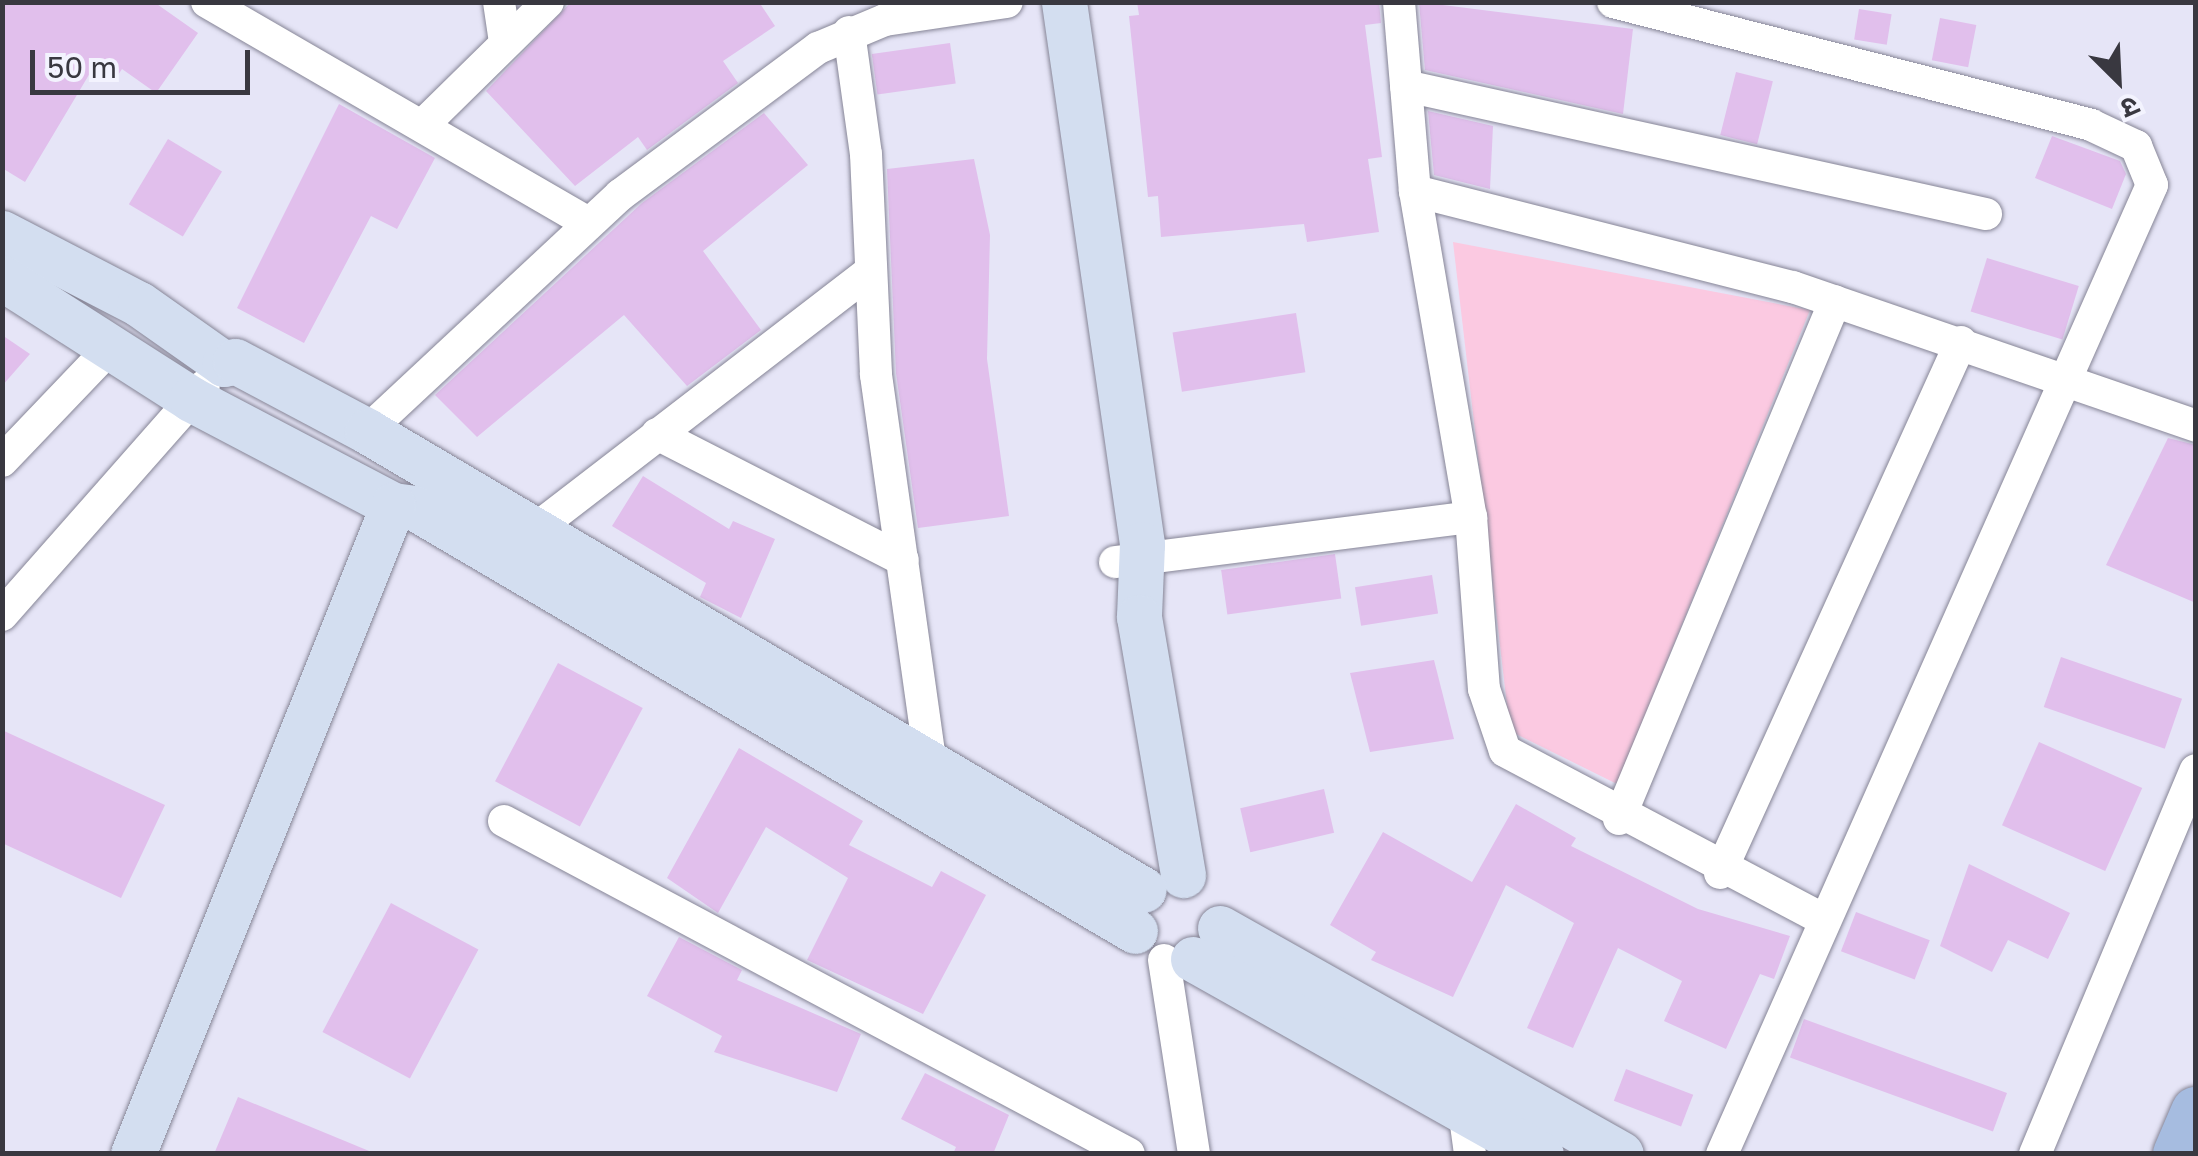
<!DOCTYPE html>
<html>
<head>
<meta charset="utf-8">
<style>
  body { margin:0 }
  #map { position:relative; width:2198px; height:1156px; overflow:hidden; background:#e6e5f7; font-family:"Golos Text","Noto Sans Devanagari",sans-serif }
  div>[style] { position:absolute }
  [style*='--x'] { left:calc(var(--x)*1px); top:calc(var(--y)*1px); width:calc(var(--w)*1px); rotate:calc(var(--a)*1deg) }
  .green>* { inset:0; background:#fbc9e1 }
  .building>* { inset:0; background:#e1bfec; transform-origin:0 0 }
  .roads { filter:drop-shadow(0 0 2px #868596) drop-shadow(0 0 2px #868596) }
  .street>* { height:32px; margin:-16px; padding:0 16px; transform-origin:16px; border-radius:16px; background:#fff }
  .secondary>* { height:45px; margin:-22.5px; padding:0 22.5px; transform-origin:22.5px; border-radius:22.5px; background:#d3def0 }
  .primary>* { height:50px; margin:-25px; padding:0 25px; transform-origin:25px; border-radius:25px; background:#a6bce0 }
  span { translate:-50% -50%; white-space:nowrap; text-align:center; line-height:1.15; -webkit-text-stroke:10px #f3f3fe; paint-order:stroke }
  .frame { position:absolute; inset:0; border:5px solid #393840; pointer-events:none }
  .north { position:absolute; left:2068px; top:30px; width:100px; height:100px; -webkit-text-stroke:8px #f3f3fe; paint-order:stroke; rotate:156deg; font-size:28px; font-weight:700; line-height:40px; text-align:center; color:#393840 }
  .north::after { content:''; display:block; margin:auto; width:35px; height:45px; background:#393840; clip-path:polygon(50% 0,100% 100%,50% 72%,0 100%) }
  .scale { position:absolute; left:30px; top:50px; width:220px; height:45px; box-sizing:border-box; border:5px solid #393840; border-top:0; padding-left:12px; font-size:30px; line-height:35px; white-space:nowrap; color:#393840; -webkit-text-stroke:8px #f3f3fe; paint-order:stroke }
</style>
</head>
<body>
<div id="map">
  <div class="green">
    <i style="clip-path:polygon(1453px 242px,1810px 310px,1617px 784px,1510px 731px)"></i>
  </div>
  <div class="building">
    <i style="clip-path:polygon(2px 2px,154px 2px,198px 33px,156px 93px,122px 69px,114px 81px,93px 68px,25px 182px,2px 168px)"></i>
    <i style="clip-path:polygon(571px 2px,759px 2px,775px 26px,723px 61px,738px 83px,647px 150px,638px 137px,575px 186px,486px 91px)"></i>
    <i style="clip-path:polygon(1137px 2px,1379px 2px,1381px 23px,1365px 25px,1382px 157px,1368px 159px,1379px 232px,1307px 242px,1304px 224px,1161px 237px,1158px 196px,1148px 197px,1129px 16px,1139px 15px)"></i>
    <i style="clip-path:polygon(1419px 2px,1633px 29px,1623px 114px,1425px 70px)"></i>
    <i style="left:1859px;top:9px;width:33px;height:31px;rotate:9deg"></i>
    <i style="left:1940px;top:18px;width:37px;height:43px;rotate:11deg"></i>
    <i style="left:950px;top:43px;width:41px;height:79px;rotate:82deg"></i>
    <i style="left:1736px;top:72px;width:38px;height:65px;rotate:14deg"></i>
    <i style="clip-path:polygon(339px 104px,435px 158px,397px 229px,371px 216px,304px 343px,237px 308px)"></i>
    <i style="clip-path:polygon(1428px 111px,1493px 126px,1490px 189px,1434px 175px)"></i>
    <i style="clip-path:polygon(764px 113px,808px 165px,703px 251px,761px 330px,687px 386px,624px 315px,477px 437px,435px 395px,642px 203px)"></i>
    <i style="clip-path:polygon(2052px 136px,2120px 161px,2126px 174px,2112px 209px,2035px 178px)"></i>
    <i style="left:168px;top:139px;width:63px;height:76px;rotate:31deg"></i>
    <i style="clip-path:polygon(974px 159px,990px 235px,987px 359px,1009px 516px,918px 528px,896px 373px,887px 169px)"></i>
    <i style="left:1987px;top:258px;width:96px;height:56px;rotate:17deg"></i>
    <i style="left:1296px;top:313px;width:60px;height:125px;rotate:81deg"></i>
    <i style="clip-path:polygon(2px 335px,30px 354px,2px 386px)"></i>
    <i style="clip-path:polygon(2168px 438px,2196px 445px,2196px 603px,2106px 565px)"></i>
    <i style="clip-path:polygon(643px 476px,729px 529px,733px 521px,775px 539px,741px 618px,700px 597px,706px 583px,612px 526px)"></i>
    <i style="left:1335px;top:554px;width:45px;height:115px;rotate:82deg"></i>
    <i style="left:1432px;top:575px;width:39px;height:78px;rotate:81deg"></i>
    <i style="left:2061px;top:657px;width:128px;height:53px;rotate:19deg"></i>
    <i style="clip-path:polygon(1434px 660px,1454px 739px,1370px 752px,1350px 673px)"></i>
    <i style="left:558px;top:663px;width:96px;height:134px;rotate:28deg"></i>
    <i style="clip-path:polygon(2px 730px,165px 805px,121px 898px,2px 843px)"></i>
    <i style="left:2039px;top:742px;width:113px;height:91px;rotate:24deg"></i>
    <i style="clip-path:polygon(739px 748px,863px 821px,849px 845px,932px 887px,941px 871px,986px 895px,923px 1014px,807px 960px,848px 878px,766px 827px,718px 913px,667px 878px)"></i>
    <i style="left:1324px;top:789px;width:45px;height:86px;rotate:77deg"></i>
    <i style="clip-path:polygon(1516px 804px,1576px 838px,1571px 846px,1698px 909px,1790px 936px,1774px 979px,1760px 974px,1726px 1049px,1664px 1021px,1682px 981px,1618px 948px,1573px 1048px,1527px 1028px,1574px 923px,1506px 885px,1453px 997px,1371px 960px,1376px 952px,1330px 925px,1383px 832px,1472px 882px)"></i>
    <i style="clip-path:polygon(1969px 864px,2070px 913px,2048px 959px,2008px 940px,1992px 972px,1940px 946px)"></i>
    <i style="left:391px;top:903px;width:99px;height:146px;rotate:28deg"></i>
    <i style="left:1856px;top:912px;width:79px;height:42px;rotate:21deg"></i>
    <i style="clip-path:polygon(679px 937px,742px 970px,737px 980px,861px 1034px,837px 1092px,714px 1052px,722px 1036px,647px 996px)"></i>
    <i style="left:1804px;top:1019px;width:216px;height:41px;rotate:20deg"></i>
    <i style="left:1626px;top:1069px;width:72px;height:34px;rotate:21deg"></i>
    <i style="clip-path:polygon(925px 1073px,1009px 1115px,993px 1154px,953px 1154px,956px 1147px,901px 1119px)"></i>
    <i style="clip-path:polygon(238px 1097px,374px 1153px,374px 1154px,214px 1154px)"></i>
  </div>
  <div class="roads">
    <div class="street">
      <i style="--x:207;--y:2;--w:440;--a:30.1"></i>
      <i style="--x:499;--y:2;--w:40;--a:81.5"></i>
      <i style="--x:1399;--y:2;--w:190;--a:85.2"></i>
      <i style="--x:1415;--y:191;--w:331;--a:80.3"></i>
      <i style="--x:1471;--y:517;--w:172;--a:85.7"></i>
      <i style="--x:1484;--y:689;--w:65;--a:71.3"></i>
      <i style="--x:1505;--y:751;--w:359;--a:27.9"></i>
      <i style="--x:1613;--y:2;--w:494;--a:14.4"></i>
      <i style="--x:2091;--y:125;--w:50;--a:25"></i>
      <i style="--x:2136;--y:146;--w:42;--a:67.7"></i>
      <i style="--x:2152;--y:185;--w:1060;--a:113.93"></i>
      <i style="--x:849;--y:32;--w:123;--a:82.1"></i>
      <i style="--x:866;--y:154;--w:221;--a:87.4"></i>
      <i style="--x:876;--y:375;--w:402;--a:82"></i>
      <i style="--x:1406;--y:86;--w:594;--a:12.45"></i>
      <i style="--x:426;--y:122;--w:171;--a:-44.5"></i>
      <i style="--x:1415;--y:191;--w:390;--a:14.3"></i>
      <i style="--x:1793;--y:287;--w:426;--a:19"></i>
      <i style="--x:367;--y:431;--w:346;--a:-43"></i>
      <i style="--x:620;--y:195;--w:247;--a:-36.6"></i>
      <i style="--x:818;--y:48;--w:73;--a:-22.7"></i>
      <i style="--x:885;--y:20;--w:123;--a:-8.4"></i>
      <i style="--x:657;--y:434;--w:276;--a:27.1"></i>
      <i style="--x:2;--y:461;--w:162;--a:-46.3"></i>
      <i style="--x:533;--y:531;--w:426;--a:-37.6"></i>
      <i style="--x:1115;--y:562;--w:359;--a:-7.2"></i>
      <i style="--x:2;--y:615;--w:305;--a:-48.6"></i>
      <i style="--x:1619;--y:819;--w:561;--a:-67.36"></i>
      <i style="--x:504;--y:821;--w:708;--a:28.05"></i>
      <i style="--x:1720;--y:873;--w:583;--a:-65.59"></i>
      <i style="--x:1164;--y:960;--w:196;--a:81.2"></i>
      <i style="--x:1464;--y:1110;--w:44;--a:82.2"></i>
      <i style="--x:2035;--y:1154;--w:416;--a:-67.3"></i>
    </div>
    <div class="secondary">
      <i style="--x:1064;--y:2;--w:548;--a:81.81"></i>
      <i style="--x:1142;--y:544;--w:73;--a:92.4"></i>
      <i style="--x:1139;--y:617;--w:262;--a:80.3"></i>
      <i style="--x:2;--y:233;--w:154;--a:27.4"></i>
      <i style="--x:139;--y:304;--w:104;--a:35.2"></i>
      <i style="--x:224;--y:364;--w:11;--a:-15"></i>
      <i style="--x:235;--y:361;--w:149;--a:27.9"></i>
      <i style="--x:367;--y:431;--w:902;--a:30.57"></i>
      <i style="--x:2;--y:278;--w:224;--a:32.6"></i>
      <i style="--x:191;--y:399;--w:228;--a:27.7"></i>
      <i style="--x:393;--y:505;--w:22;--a:8"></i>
      <i style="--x:415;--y:508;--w:835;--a:30.43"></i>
      <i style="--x:1220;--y:928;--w:460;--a:29.4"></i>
      <i style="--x:1193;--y:959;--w:399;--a:29.3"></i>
      <i style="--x:133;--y:1154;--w:699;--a:-68.17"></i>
    </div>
    <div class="primary">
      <i style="--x:2178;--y:1154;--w:46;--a:-66.8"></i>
    </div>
  </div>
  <div class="frame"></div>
  <div class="north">उ</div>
  <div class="scale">50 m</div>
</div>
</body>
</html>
